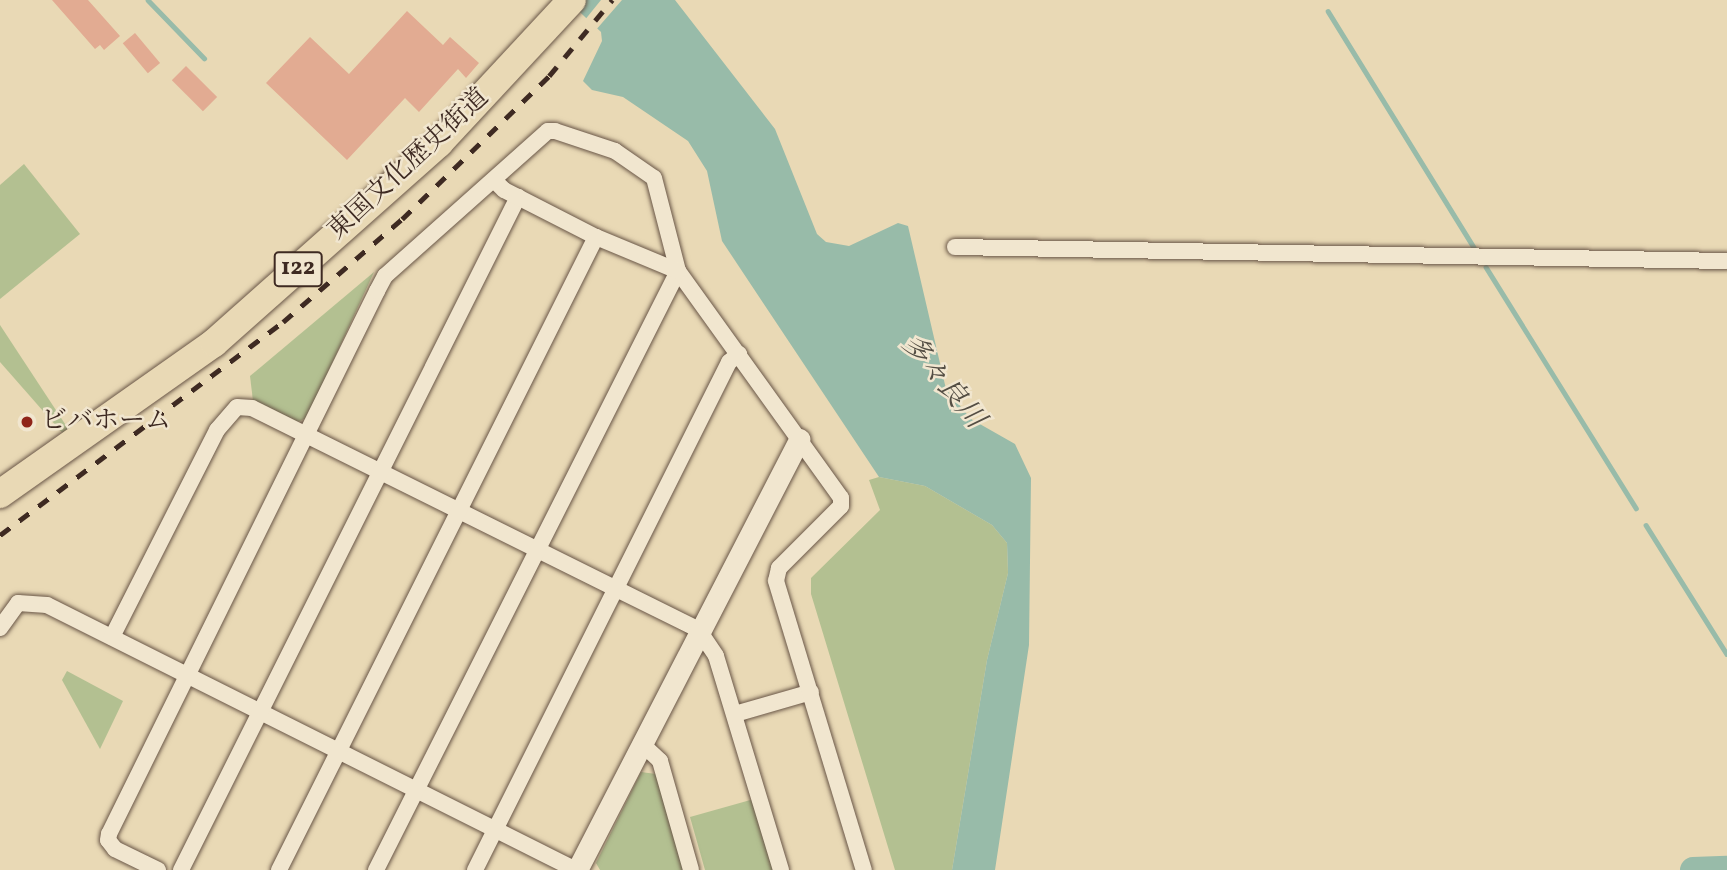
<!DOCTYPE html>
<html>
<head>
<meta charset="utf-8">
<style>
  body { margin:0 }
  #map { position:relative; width:1727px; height:870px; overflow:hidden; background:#e9d9b5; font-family:Vollkorn,"Noto Serif JP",serif }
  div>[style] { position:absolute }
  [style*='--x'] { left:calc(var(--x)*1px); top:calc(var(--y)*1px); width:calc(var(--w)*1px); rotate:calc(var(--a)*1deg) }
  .green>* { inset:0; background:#b3c091 }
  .water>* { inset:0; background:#98bba9 }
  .pier>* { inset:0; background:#e9d9b5 }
  .stream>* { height:4.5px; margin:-2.25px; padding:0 2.25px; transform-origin:2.25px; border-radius:2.25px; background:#98bba9 }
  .river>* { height:26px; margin:-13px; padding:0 13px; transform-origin:13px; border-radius:13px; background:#98bba9 }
  .building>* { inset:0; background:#e2ab92; transform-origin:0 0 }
  .roads { filter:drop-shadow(0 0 2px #695647) drop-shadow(0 0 2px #695647) }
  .street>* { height:16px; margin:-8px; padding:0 8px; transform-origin:8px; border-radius:8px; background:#f1e6cf }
  .secondary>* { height:21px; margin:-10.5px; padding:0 10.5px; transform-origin:10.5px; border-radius:10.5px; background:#f1e6cf }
  .highway>* { height:28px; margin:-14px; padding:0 14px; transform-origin:14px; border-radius:14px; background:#e9d9b5 }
  .rail>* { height:4.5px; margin-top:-2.25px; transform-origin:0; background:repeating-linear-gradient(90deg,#3e2a22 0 12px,transparent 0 24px) }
  .dots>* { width:19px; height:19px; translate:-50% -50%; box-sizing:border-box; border:4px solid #f1e6cf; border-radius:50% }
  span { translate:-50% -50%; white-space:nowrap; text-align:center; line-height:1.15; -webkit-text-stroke:5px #f1e6cf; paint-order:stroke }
  .shield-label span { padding:2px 5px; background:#f1e6cf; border:2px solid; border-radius:5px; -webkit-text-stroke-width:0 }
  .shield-label { font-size:24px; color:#3e2a22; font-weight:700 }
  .street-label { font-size:26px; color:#3e2a22 }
  .poi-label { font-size:26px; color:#3e2a22 }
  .left { translate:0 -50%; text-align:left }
  .water-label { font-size:28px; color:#544e44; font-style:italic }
</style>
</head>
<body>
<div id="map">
  <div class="green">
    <i style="clip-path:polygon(24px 164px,80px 234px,0 299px,0 185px)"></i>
    <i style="clip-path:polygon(374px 272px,307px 418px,297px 422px,253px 401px,250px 376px)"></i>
    <i style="clip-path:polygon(0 325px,69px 430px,65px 436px,0 362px)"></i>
    <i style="clip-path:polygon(879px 477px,925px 486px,992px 525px,1007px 543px,1008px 573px,987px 660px,952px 870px,895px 870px,811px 594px,811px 578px,880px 510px,869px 480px)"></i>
    <i style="clip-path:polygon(67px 671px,123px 701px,100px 749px,62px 680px)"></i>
    <i style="clip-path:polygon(641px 772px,656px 774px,684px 870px,600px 870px,596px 863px)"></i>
    <i style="clip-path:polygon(754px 799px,774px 870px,705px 870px,690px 817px)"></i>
  </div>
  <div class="water">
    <i style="clip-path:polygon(567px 0,675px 0,775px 129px,817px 234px,826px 242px,849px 246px,898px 223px,908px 226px,946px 389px,971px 419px,1015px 444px,1031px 478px,1029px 645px,995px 870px,952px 870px,987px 660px,1008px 573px,1007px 543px,992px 525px,925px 486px,879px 477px,722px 241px,707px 171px,688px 141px,623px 97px,592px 90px,583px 81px,602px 41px,601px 32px)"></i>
  </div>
  <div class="pier">
    <i style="clip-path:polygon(601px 0,622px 0,595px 31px,584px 21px)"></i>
  </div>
  <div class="stream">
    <i style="--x:148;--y:0;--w:81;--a:46"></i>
    <i style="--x:1328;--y:11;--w:278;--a:58.3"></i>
    <i style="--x:1486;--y:267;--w:284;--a:58.1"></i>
    <i style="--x:1646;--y:525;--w:152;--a:57.9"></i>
  </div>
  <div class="river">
    <i style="--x:1693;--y:870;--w:34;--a:-2"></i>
  </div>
  <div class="building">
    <i style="clip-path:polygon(52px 0,88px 0,120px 36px,104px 50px,100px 45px,95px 49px)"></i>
    <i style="clip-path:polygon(407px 11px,443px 45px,450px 37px,479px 63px,466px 78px,458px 69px,419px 112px,405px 98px,347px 160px,266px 83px,310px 37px,349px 74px)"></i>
    <i style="left:135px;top:33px;width:39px;height:16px;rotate:50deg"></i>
    <i style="left:186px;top:66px;width:44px;height:20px;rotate:45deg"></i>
  </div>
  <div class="roads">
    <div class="street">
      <i style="--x:955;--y:247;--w:772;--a:1.04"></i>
      <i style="--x:0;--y:628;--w:31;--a:-54"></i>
      <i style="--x:18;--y:603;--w:29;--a:4"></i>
      <i style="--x:47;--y:605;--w:592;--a:26.61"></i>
      <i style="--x:112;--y:637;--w:232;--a:-63.1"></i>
      <i style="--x:217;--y:430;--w:30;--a:-49"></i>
      <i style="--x:237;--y:407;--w:15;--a:4"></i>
      <i style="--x:252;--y:408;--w:498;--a:26.4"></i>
      <i style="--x:698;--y:629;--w:32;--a:56"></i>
      <i style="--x:716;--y:656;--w:224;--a:73.1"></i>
      <i style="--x:735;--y:714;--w:79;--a:-16.1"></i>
      <i style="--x:641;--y:743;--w:26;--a:43"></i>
      <i style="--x:660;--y:761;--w:113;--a:74.1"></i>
      <i style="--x:158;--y:870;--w:48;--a:-154"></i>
      <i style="--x:115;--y:849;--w:11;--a:-128"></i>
      <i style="--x:108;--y:840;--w:6;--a:-81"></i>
      <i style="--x:109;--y:834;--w:606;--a:-63.73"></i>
      <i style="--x:377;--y:291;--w:17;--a:-62"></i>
      <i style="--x:385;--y:276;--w:218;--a:-41.7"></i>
      <i style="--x:548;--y:131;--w:7;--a:0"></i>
      <i style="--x:555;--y:131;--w:63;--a:18.4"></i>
      <i style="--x:615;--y:151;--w:47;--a:34.7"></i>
      <i style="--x:654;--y:178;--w:96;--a:75.5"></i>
      <i style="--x:678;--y:271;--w:279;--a:54.3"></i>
      <i style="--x:841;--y:498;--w:8;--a:90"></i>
      <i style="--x:841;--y:506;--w:88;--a:135"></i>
      <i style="--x:779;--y:568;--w:13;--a:103"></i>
      <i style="--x:776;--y:581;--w:302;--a:73.1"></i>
      <i style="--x:181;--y:870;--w:753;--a:-63.4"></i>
      <i style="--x:279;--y:870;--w:708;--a:-63.4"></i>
      <i style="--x:376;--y:870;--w:671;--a:-63.24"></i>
      <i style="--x:678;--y:271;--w:89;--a:-157.5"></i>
      <i style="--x:596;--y:237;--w:103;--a:-152.9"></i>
      <i style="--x:504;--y:190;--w:14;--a:-135"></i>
      <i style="--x:475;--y:870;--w:568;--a:-63.43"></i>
      <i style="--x:729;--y:362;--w:13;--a:-39"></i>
    </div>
    <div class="secondary">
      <i style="--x:577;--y:870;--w:485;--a:-62.7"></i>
    </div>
    <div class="highway">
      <i style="--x:0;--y:494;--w:262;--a:-35.2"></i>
      <i style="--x:214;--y:343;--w:301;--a:-41.6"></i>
      <i style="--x:439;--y:143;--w:195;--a:-47.1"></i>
    </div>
  </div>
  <div class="rail">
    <i style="--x:0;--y:535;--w:354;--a:-37"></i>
    <i style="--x:283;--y:322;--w:157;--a:-40.9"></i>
    <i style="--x:402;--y:219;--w:205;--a:-44.2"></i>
    <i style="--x:549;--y:76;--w:99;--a:-50.3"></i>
  </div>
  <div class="dots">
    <i style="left:27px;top:422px;background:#8f2418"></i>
  </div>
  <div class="shield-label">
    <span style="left:298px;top:269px">122</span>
  </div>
  <div class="street-label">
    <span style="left:409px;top:165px;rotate:-43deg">東国文化歴史街道</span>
  </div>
  <div class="poi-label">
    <span class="left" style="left:41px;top:422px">ビバホーム</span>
  </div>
  <div class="water-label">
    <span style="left:942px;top:382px;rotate:50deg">多々良川</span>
  </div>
</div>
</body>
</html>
